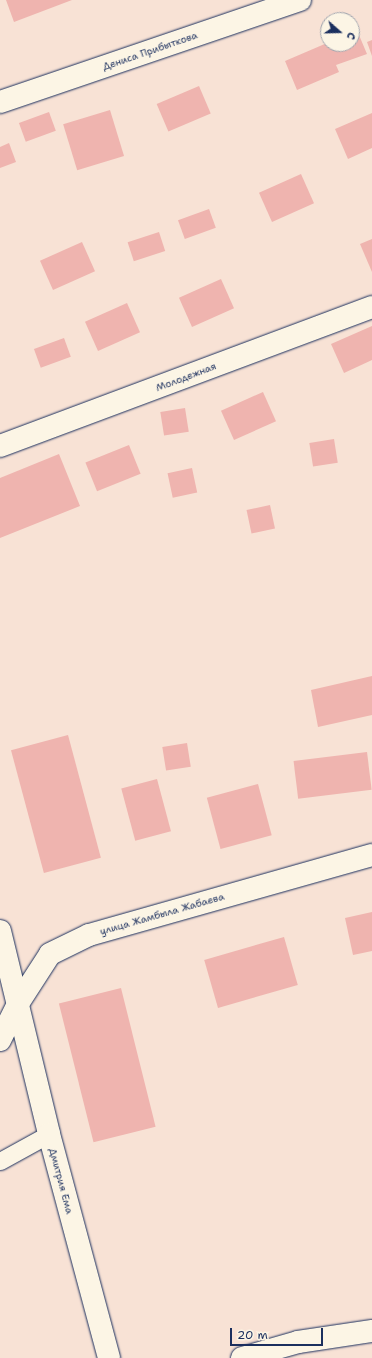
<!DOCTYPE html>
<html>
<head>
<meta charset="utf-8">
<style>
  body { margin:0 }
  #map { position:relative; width:372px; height:1358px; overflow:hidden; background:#f8e2d5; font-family:"Shantell Sans",sans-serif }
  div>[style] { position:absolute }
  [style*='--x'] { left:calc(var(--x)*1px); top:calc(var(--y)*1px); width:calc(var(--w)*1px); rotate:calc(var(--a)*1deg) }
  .building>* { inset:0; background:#efb4af; transform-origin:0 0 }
  .roads { filter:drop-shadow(0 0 1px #1b2f5e) drop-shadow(0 0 1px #1b2f5e) }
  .service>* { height:17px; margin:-8.5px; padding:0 8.5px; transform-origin:8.5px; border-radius:8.5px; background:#fcf5e5 }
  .minor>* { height:22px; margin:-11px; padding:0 11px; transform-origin:11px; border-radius:11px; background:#fcf5e5 }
  .tertiary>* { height:22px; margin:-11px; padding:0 11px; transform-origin:11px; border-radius:11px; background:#fcf5e5 }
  span { translate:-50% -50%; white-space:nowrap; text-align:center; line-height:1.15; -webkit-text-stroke:3.5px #fcf5e5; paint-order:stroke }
  .street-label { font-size:10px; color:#1b2f5e }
  .north { position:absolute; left:320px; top:12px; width:40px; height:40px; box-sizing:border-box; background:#fcf5e5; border:1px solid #a2a6af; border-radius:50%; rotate:110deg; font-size:11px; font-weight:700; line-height:16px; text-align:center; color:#1b2f5e }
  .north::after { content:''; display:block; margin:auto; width:14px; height:18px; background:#1b2f5e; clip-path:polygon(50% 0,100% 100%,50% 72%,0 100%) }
  .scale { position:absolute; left:230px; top:1328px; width:93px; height:18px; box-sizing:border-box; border:2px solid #1b2f5e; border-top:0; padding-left:5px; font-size:12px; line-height:14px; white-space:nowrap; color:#1b2f5e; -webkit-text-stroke:3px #fcf5e5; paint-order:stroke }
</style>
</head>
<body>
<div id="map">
  <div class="building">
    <i style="clip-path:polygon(6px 0,72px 0,14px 22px)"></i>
    <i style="clip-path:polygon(359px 35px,367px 54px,336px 65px,339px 72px,297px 90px,285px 61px,327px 43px,328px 47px,352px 44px,352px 38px)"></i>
    <i style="clip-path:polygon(372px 40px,372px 56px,367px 42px)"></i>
    <i style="left:199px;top:86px;width:30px;height:46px;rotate:67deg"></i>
    <i style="left:110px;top:110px;width:48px;height:49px;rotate:73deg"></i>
    <i style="left:49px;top:112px;width:20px;height:32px;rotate:70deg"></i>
    <i style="clip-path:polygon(372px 113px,372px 148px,348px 159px,335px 129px)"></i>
    <i style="clip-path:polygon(9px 143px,16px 162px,0 168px,0 147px)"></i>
    <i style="left:301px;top:174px;width:32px;height:46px;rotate:66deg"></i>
    <i style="left:209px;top:209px;width:20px;height:33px;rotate:70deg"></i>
    <i style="left:159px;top:232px;width:20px;height:33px;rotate:72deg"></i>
    <i style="clip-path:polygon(372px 239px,372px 272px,360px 244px)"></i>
    <i style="left:82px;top:242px;width:32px;height:46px;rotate:66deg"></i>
    <i style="left:221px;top:279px;width:32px;height:46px;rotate:66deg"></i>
    <i style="left:127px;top:303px;width:32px;height:46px;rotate:66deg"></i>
    <i style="clip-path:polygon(372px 326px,372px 360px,344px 373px,331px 344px)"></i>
    <i style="left:64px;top:338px;width:20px;height:32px;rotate:70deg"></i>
    <i style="left:263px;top:392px;width:32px;height:46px;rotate:66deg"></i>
    <i style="left:185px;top:408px;width:24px;height:25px;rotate:81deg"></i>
    <i style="left:334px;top:439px;width:24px;height:25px;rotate:81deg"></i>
    <i style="left:129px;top:445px;width:31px;height:47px;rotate:68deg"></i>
    <i style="clip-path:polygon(59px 454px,80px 506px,0 538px,0 478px)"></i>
    <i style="left:192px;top:468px;width:25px;height:25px;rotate:78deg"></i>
    <i style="left:270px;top:505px;width:24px;height:24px;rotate:78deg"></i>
    <i style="clip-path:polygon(372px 676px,372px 715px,318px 727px,311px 690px)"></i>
    <i style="left:68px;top:735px;width:127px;height:59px;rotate:75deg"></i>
    <i style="left:187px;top:743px;width:24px;height:25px;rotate:81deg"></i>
    <i style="left:367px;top:752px;width:38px;height:74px;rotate:83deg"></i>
    <i style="left:157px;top:779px;width:54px;height:37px;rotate:75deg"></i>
    <i style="left:258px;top:784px;width:53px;height:53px;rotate:75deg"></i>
    <i style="clip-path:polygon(372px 912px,372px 951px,353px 955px,345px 918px)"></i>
    <i style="left:284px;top:937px;width:50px;height:83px;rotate:74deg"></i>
    <i style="left:121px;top:988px;width:143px;height:64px;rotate:76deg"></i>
  </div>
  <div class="roads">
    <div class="service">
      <i style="--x:0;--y:1161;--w:56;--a:-28.9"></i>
    </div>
    <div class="minor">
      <i style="--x:0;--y:102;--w:317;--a:-18.8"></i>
      <i style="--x:0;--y:446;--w:397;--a:-20.5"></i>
      <i style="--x:0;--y:931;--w:209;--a:76.4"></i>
      <i style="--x:49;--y:1134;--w:232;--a:75"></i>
      <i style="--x:242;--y:1358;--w:58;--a:-15.9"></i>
      <i style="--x:298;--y:1342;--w:75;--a:-8.5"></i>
    </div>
    <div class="tertiary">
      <i style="--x:0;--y:1040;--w:42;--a:-63.4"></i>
      <i style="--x:19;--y:1002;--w:57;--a:-57.1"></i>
      <i style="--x:50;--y:954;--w:43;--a:-26"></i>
      <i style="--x:89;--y:935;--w:294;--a:-15.8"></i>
    </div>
  </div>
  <div class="street-label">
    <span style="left:150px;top:51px;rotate:-19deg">Дениса Прибыткова</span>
    <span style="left:186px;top:377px;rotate:-21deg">Молодежная</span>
    <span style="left:162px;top:914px;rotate:-16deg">улица Жамбыла Жабаева</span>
    <span style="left:61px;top:1181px;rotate:75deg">Дмитрия Ема</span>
  </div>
  <div class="north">С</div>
  <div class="scale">20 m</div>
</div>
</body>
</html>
